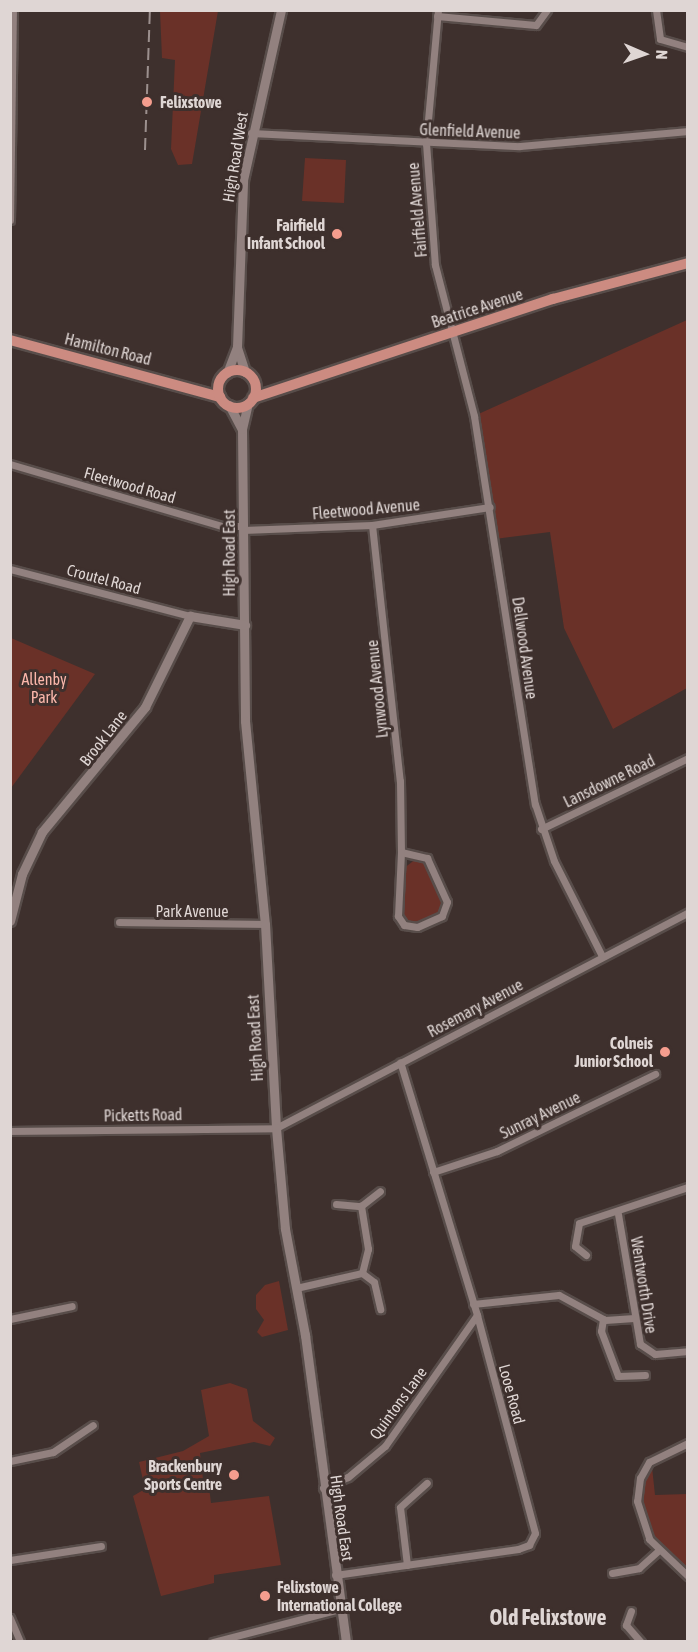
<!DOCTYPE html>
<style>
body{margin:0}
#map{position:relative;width:698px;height:1652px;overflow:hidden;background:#3e302d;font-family:"Asap Condensed",sans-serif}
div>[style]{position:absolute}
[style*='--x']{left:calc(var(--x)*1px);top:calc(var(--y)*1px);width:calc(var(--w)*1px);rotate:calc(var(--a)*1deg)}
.green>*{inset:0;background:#6a3128}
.roads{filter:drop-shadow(2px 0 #584d4a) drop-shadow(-2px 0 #584d4a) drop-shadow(0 2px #584d4a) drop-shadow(0 -2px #584d4a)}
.street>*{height:7px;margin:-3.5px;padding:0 3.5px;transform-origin:3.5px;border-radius:3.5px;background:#92817f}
.secondary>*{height:9px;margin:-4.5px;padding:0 4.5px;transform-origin:4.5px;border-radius:4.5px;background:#92817f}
.primary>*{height:10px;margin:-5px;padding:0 5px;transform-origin:5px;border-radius:5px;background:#cc8b81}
.primary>.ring{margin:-5px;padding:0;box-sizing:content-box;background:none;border:10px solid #cc8b81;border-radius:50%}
.rail>*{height:2px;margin-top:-1px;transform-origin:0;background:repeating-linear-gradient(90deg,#9c908e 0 12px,transparent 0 18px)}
.dots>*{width:16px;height:16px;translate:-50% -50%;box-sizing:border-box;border:3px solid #3e302d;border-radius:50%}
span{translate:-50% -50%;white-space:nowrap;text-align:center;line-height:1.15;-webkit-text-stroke:6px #3e302d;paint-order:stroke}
.poi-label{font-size:16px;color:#dfd6d4;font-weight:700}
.left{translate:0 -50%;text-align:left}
.right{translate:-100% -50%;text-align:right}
.street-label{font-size:16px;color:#dfd6d4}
.park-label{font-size:16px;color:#fbb7ab}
.district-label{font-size:22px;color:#dfd6d4;font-weight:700}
.frame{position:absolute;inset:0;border:12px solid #dfd6d4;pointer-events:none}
.north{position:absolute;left:614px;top:24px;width:60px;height:60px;-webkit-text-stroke:4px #3e302d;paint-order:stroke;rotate:92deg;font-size:16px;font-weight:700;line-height:24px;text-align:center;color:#dfd6d4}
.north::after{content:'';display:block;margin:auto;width:21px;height:27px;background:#dfd6d4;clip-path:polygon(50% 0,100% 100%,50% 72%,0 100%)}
</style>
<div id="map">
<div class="green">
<div style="clip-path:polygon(160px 11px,218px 11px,192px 164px,178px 165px,171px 149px,175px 60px,162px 58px)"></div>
<div style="clip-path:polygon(305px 158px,346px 160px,344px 203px,302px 201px)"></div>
<div style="clip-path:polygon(687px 320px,687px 688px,613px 729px,564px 628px,550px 532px,495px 539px,474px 416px)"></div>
<div style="clip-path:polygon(11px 638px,95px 674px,11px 788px)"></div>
<div style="clip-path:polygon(417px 858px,426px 861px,444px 900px,440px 914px,410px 924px,400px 911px,403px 869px)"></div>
<div style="clip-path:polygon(279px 1281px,288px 1330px,262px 1337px,257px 1332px,264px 1320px,256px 1309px,256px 1295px,265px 1285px)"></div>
<div style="clip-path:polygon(230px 1383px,247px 1389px,253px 1421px,275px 1438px,270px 1446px,254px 1442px,200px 1453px,203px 1479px,208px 1479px,211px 1503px,269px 1496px,281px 1565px,214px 1575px,214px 1583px,161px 1596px,133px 1496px,145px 1489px,139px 1462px,183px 1451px,209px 1436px,201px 1390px)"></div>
<div style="clip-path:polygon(652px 1467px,655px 1495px,687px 1494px,687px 1572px,654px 1540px,646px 1524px,642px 1488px)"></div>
</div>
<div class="roads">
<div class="street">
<div style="--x:438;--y:10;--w:134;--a:95.2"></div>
<div style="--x:426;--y:143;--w:122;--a:85.8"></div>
<div style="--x:435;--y:265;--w:156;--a:75.5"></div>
<div style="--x:474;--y:416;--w:393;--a:81.1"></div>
<div style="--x:535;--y:804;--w:60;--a:71.6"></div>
<div style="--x:554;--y:861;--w:106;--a:63.2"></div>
<div style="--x:656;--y:10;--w:29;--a:82"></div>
<div style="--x:660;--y:39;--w:29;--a:16"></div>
<div style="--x:437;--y:16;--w:99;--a:5.2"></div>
<div style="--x:536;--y:25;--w:19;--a:-54"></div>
<div style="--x:251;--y:133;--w:269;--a:2.8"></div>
<div style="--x:520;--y:146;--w:169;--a:-5.1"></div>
<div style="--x:10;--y:220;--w:210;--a:-89.2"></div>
<div style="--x:10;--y:464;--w:221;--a:16.3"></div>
<div style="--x:222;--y:526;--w:21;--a:0"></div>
<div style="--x:372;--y:525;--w:258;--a:83.8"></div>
<div style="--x:400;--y:781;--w:71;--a:89.2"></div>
<div style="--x:401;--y:852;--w:27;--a:13"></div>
<div style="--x:427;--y:858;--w:48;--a:65.6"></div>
<div style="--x:447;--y:902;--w:15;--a:110"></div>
<div style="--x:442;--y:916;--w:27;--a:156"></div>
<div style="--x:417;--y:927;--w:13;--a:-171"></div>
<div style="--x:404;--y:925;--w:11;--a:-124"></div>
<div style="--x:398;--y:916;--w:64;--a:-87.3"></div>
<div style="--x:243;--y:530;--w:129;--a:-2.2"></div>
<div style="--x:372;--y:525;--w:119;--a:-8.7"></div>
<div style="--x:10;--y:569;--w:186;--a:14.6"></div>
<div style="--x:541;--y:829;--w:163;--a:-25.8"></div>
<div style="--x:119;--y:922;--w:146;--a:0.8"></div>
<div style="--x:10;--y:1131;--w:266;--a:-0.6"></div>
<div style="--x:276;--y:1128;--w:465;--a:-27.6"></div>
<div style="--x:433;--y:1172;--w:67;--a:-18.2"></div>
<div style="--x:497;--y:1151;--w:176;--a:-26"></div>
<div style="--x:336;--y:1204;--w:25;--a:5"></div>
<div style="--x:618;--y:1214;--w:132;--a:80.4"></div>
<div style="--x:640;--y:1344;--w:18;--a:34"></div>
<div style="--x:655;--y:1354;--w:33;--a:-5"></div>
<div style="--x:586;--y:1255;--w:14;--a:-141"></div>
<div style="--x:575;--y:1246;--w:23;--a:-80"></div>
<div style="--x:579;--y:1223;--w:115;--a:-18.3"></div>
<div style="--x:362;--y:1273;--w:15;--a:37"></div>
<div style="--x:374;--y:1282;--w:28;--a:77"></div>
<div style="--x:296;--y:1288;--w:68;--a:-12.8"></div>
<div style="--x:362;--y:1273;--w:25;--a:-76"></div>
<div style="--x:368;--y:1249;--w:44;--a:-99.2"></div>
<div style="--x:361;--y:1206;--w:24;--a:-38"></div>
<div style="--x:473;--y:1304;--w:86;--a:-6"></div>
<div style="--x:559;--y:1295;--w:52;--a:28.5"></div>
<div style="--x:605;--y:1320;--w:29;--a:-4"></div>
<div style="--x:10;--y:1319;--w:63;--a:-11.8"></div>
<div style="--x:603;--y:1319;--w:12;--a:99"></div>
<div style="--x:601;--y:1331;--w:48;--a:69.3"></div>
<div style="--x:618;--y:1376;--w:27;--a:-2"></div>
<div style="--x:688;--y:1443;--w:43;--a:154"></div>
<div style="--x:649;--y:1462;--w:18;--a:119"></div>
<div style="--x:640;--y:1478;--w:23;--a:97"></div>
<div style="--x:637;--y:1501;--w:40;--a:72"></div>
<div style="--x:649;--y:1539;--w:54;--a:43.5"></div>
<div style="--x:10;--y:1461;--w:44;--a:-11.8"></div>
<div style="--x:53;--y:1452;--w:48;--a:-34"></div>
<div style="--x:323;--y:1488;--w:27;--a:-24"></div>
<div style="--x:348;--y:1477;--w:48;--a:-40"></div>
<div style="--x:385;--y:1446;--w:160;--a:-54.9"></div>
<div style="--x:10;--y:1560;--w:92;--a:-8.7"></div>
<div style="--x:407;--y:1565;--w:58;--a:-96.9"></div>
<div style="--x:400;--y:1507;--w:36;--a:-42"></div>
<div style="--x:612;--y:1573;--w:27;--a:-10"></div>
<div style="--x:639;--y:1568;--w:25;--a:-42"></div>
<div style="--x:335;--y:1575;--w:185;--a:-8.1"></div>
<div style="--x:518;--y:1549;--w:12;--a:-20"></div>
<div style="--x:529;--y:1545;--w:13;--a:-63"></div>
<div style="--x:535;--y:1533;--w:226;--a:-104.9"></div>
<div style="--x:477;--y:1315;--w:264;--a:-106.9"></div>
<div style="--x:631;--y:1611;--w:15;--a:110"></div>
<div style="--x:626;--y:1625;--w:23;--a:49"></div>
<div style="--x:10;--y:1618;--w:26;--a:67"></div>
<div style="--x:213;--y:1642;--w:131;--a:-14.6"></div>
</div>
<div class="secondary">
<div style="--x:245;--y:372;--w:26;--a:-108"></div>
<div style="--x:237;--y:347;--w:167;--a:-87.9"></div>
<div style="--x:243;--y:180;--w:174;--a:-77.4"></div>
<div style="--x:227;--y:373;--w:28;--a:-69"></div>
<div style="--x:248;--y:403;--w:27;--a:103"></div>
<div style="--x:242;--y:429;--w:292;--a:89.4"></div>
<div style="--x:245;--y:721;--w:204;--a:84.4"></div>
<div style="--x:265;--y:924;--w:204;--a:86.9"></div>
<div style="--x:276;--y:1128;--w:101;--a:84.9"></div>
<div style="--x:285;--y:1229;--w:108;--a:79.3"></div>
<div style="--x:305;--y:1335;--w:310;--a:82.4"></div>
<div style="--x:229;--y:405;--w:27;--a:62"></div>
<div style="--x:10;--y:921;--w:49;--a:-75.7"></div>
<div style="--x:22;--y:874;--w:47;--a:-64.5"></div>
<div style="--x:42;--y:832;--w:162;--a:-50.5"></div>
<div style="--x:145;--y:707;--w:102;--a:-63.7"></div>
<div style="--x:190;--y:616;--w:56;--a:9.3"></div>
</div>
<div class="primary">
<div style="--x:10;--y:340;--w:218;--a:15.2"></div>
<div class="ring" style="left:218px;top:370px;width:28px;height:28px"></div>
<div style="--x:253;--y:398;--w:316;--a:-18.3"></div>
<div style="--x:553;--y:299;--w:140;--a:-14.9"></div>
</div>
</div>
<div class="rail">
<div style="--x:145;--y:150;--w:140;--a:-88"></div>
</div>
<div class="dots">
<div style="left:147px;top:102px;background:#f59d8e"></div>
<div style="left:337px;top:234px;background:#f59d8e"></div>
<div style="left:665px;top:1052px;background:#f59d8e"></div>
<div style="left:234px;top:1475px;background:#f59d8e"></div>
<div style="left:265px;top:1596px;background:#f59d8e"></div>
</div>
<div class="poi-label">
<span class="left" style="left:160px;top:102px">Felixstowe</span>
<span class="right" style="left:325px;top:234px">Fairfield<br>Infant School</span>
<span class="right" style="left:653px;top:1052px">Colneis<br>Junior School</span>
<span class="right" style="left:222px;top:1475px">Brackenbury<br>Sports Centre</span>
<span class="left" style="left:277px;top:1596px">Felixstowe<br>International College</span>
</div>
<div class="street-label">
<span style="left:470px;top:131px;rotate:2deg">Glenfield Avenue</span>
<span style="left:235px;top:157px;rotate:-81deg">High Road West</span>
<span style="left:417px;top:210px;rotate:-95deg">Fairfield Avenue</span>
<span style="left:477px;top:308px;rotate:-18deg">Beatrice Avenue</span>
<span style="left:108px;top:349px;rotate:14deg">Hamilton Road</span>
<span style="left:130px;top:485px;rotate:16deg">Fleetwood Road</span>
<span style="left:366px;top:509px;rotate:-5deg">Fleetwood Avenue</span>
<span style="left:229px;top:553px;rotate:-90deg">High Road East</span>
<span style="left:104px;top:579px;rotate:15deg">Croutel Road</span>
<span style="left:525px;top:648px;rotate:82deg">Dellwood Avenue</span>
<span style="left:377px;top:689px;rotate:-96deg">Lynwood Avenue</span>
<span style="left:103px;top:738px;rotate:-52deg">Brook Lane</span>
<span style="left:609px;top:781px;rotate:-26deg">Lansdowne Road</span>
<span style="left:192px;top:911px">Park Avenue</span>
<span style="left:475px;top:1008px;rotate:-28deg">Rosemary Avenue</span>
<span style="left:255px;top:1038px;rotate:-93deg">High Road East</span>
<span style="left:143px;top:1115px;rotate:-1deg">Picketts Road</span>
<span style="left:540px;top:1115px;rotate:-26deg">Sunray Avenue</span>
<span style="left:644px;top:1285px;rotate:81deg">Wentworth Drive</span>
<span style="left:512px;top:1394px;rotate:75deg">Looe Road</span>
<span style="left:398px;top:1403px;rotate:-54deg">Quintons Lane</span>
<span style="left:342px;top:1518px;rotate:82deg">High Road East</span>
</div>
<div class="park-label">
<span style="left:44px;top:688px">Allenby<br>Park</span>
</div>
<div class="district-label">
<span style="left:548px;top:1618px">Old Felixstowe</span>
</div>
<div class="frame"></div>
<div class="north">N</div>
</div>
